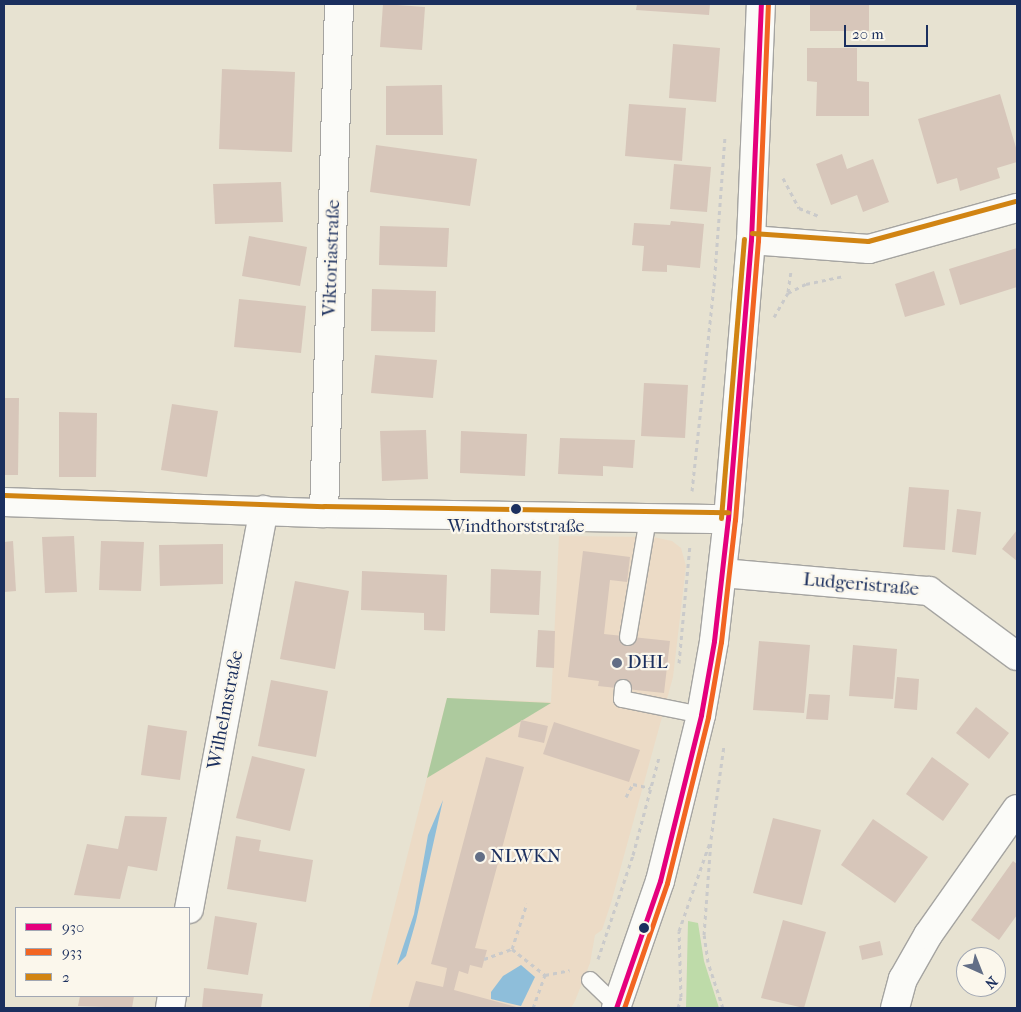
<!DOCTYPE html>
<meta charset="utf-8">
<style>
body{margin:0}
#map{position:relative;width:1021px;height:1012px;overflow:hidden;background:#e7e2d1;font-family:"IM FELL French Canon",serif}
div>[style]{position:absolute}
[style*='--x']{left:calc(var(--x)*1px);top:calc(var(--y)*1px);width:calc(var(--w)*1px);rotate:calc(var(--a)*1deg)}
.built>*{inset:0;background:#ecdbc6}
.green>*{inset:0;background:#bedba9}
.forest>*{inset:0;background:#adca9e}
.water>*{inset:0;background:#8ebeda}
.building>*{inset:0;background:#d7c6ba}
.path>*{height:3px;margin-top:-1.5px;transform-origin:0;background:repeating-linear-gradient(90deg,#cacaca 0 4px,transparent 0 8px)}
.roads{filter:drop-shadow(1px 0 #a5a4a1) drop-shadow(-1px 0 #a5a4a1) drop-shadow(0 1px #a5a4a1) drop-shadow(0 -1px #a5a4a1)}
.service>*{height:16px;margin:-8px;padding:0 8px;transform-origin:8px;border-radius:8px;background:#fbfbf8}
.minor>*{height:28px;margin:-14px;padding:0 14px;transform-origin:14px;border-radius:14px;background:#fbfbf8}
.tertiary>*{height:28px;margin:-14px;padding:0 14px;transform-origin:14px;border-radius:14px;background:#fbfbf8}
.bus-1>*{height:5px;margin:-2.5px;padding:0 2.5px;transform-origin:2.5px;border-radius:2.5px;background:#e5007d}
.bus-2>*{height:5px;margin:-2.5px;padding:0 2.5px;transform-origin:2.5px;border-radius:2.5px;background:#f26522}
.bus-3>*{height:5px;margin:-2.5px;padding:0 2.5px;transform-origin:2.5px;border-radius:2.5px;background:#d18413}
.dots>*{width:14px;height:14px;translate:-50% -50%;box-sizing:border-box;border:2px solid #fbf7ec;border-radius:50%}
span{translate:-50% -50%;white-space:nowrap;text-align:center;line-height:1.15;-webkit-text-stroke:4.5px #fbf7ec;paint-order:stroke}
.bus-label{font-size:18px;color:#1b2f5e}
.street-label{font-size:19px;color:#1b2f5e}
.poi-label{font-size:19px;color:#1b2f5e}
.left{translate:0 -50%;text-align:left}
.frame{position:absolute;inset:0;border:5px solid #1b2f5e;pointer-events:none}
.legend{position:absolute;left:15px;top:907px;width:175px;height:90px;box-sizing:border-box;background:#fbf7ec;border:1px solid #a1a7b3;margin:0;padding:6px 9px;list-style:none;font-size:15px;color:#1b2f5e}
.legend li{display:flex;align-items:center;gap:10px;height:25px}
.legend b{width:25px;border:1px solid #a1a7b3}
.north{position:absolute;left:956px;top:947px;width:50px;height:50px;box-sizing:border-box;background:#fbf7ec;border:1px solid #a1a7b3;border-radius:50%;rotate:136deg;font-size:14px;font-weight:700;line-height:20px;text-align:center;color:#1b2f5e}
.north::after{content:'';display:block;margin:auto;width:18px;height:22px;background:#626e86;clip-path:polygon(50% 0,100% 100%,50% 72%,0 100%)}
.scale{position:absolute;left:844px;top:25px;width:84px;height:22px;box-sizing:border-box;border:2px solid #1b2f5e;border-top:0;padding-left:6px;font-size:15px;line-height:18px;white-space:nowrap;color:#1b2f5e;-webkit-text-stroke:4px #fbf7ec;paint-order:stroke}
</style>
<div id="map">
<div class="built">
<div style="clip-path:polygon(559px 536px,653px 537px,672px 541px,681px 548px,686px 566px,673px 677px,611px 903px,602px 930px,595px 935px,590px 963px,575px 1001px,571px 1008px,369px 1008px,447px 698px,551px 702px)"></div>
</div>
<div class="green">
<div style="clip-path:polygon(688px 921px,698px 923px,704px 961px,719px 1008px,686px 1008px)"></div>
</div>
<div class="forest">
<div style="clip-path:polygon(447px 698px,551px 703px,427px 778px)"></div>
</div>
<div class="water">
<div style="clip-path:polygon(443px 800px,416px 921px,406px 956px,397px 965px,414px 914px,428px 835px)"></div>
<div style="clip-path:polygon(521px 965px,535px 977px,521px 1006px,491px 999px,491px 992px,503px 976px)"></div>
</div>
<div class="building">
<div style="clip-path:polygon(383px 4px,425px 7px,422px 50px,380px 47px)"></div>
<div style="clip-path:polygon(637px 4px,710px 4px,709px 15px,636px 10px)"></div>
<div style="clip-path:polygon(810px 4px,869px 4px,869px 31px,810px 31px)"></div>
<div style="clip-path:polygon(673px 44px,720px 48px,716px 102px,669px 98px)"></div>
<div style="clip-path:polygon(807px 48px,857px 48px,857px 81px,869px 82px,869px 116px,816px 116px,817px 82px,807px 81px)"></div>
<div style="clip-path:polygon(222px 69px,295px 72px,292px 152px,219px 149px)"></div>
<div style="clip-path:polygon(442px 85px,443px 135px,386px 135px,386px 86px)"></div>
<div style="clip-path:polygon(1000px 94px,1017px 151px,1017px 162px,997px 168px,1000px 178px,960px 191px,957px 178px,937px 184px,918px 119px)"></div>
<div style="clip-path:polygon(629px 104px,686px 108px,682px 161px,625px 156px)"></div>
<div style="clip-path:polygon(376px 145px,477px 159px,470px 206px,370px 192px)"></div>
<div style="clip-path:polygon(842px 154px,847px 169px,873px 159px,889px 202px,863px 212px,857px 195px,831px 205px,816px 164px)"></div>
<div style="clip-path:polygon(674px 164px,711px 167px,707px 212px,670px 209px)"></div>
<div style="clip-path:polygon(281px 182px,283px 222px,215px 224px,213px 184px)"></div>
<div style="clip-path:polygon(671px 221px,704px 224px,700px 268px,667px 265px,667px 272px,642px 271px,644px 246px,632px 245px,634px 223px,670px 225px)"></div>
<div style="clip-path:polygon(380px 226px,449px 228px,447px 267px,379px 265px)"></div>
<div style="clip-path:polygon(249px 236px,307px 247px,300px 286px,242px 276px)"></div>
<div style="clip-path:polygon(1017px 248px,1017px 287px,960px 305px,949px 269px)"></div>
<div style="clip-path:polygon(934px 271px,945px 305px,905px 317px,895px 284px)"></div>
<div style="clip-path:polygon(372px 289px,436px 291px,435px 332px,371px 331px)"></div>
<div style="clip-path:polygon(239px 299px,306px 306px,301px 353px,234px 347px)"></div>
<div style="clip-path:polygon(375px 355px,437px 360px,433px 398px,371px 393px)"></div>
<div style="clip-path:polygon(644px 383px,688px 385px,685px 438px,641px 436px)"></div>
<div style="clip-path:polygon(4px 398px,19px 398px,18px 475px,4px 475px)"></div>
<div style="clip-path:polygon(172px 404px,218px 411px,207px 477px,161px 470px)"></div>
<div style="clip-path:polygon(59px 412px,97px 413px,96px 477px,59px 477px)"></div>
<div style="clip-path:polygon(426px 430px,428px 479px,382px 481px,380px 431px)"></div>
<div style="clip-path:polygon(461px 431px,527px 434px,525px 476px,460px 473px)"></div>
<div style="clip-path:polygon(560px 438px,635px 440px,633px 468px,603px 466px,603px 476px,558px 474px)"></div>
<div style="clip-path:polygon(909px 487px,949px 490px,945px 550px,903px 547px)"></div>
<div style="clip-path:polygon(957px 509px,981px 512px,976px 555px,952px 552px)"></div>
<div style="clip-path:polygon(1017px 530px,1017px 561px,1002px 549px)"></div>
<div style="clip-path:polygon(74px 536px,77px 592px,45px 593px,42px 537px)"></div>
<div style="clip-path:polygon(13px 541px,16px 591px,4px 592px,4px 542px)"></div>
<div style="clip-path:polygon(101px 541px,144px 542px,141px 591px,99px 590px)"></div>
<div style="clip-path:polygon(223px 544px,223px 584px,160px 586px,159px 545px)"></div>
<div style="clip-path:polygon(583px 551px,630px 557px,627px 582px,610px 580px,604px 634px,670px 641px,664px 693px,598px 686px,599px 681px,568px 677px)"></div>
<div style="clip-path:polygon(491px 569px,541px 571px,539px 615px,490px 613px)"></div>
<div style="clip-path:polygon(362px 571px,447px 575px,445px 631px,424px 630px,424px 613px,361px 610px)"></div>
<div style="clip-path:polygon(295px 581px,349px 591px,335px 669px,280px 659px)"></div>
<div style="clip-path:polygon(538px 630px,555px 631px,554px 668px,536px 667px)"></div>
<div style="clip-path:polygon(759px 641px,810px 645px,804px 713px,753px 710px)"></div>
<div style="clip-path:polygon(853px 645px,897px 649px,893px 699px,849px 696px)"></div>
<div style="clip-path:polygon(897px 677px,919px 679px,917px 710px,894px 708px)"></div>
<div style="clip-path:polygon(271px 680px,328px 691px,316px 757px,258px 746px)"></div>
<div style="clip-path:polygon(809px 694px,830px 695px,828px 720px,806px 719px)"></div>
<div style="clip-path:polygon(976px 707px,1009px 733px,989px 759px,956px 733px)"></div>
<div style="clip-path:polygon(521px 720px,548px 726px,544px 743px,518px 737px)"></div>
<div style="clip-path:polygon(554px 722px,640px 750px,629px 782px,543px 754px)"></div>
<div style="clip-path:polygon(148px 725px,187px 731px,180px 780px,141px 775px)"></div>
<div style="clip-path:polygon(252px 756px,305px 769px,290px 831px,236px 818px)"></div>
<div style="clip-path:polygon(486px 757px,524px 767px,475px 948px,487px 950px,482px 968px,470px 965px,468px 974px,459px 971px,454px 990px,520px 1008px,408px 1008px,416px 981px,443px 987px,447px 968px,431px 964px)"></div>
<div style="clip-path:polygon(932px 757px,969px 784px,943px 821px,906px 794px)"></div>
<div style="clip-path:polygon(125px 816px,167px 817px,157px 871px,128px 866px,120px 899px,74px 895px,87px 844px,118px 849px)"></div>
<div style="clip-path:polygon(773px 818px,821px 830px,802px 905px,753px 893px)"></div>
<div style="clip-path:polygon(873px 819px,928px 857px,895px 903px,841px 865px)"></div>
<div style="clip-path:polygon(236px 836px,261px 840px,259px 851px,313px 860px,306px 902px,227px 889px)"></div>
<div style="clip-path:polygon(1013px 861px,1017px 864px,1017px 915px,999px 940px,971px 920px)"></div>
<div style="clip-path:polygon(215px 916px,257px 923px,248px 975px,207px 969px)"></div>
<div style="clip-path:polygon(783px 920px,826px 932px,804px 1008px,761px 998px)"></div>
<div style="clip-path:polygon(880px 941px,883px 955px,862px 960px,859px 946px)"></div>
<div style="clip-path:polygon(204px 988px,263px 994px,261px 1008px,202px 1008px)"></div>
<div style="clip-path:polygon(80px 996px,134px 996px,132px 1008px,78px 1006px)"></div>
</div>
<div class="path">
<div style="--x:783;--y:178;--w:34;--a:62"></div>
<div style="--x:799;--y:208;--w:22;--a:22"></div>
<div style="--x:788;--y:292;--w:21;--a:-82"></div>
<div style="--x:774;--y:317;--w:28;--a:-60"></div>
<div style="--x:788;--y:293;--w:20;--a:-27"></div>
<div style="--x:806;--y:284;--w:38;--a:-12"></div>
<div style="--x:692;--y:491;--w:206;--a:-83.9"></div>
<div style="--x:714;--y:286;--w:149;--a:-85.8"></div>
<div style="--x:679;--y:663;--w:119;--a:-84.7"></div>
<div style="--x:626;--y:797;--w:15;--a:-62"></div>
<div style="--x:633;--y:784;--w:18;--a:13"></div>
<div style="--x:512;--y:949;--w:48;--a:-71.9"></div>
<div style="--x:484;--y:959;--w:30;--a:-20"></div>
<div style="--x:512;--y:949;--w:42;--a:38.2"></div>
<div style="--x:598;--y:959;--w:110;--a:-71.4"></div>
<div style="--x:633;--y:855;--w:101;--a:-75.1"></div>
<div style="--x:533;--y:1008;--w:35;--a:-70"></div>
<div style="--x:545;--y:975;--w:25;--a:-11"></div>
<div style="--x:678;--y:1008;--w:11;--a:-75"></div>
<div style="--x:681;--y:997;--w:66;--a:-91.7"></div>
<div style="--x:679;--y:931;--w:94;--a:-70.8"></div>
<div style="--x:723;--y:1008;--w:48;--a:-108.1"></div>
<div style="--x:708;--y:962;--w:27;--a:-98"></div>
<div style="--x:704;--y:935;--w:96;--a:-85.8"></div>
<div style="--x:711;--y:839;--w:95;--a:-82.1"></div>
</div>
<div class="roads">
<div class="service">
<div style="--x:628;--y:637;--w:120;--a:-80.4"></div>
<div style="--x:623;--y:688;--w:11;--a:95"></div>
<div style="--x:622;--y:699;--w:81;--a:11.4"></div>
<div style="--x:590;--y:980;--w:37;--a:44"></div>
</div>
<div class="minor">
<div style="--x:4;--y:502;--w:320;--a:2"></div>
<div style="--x:324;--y:513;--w:404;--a:0.9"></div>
<div style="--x:324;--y:513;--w:509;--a:-88.31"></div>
<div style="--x:722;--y:573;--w:208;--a:5"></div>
<div style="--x:929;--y:591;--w:109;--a:36.5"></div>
<div style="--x:189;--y:909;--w:406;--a:-79.4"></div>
<div style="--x:170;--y:1008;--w:12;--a:-81"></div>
<div style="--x:895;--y:1008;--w:30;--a:-75"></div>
<div style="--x:903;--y:979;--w:51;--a:-60.4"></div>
<div style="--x:928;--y:935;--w:154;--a:-54.8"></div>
</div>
<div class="tertiary">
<div style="--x:751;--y:240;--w:118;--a:4.4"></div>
<div style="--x:869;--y:249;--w:154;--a:-15.5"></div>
<div style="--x:616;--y:1008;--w:134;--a:-70.9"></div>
<div style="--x:660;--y:881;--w:171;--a:-76.1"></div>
<div style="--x:701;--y:715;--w:75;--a:-80"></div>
<div style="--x:714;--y:641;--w:123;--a:-83.5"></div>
<div style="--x:728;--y:519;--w:280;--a:-85.3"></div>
<div style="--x:751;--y:240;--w:236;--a:-87.6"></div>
</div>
</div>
<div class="bus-1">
<div style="--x:616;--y:1008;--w:134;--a:-70.9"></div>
<div style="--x:660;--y:881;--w:171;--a:-76.1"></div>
<div style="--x:701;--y:715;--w:75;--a:-80"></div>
<div style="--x:714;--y:641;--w:123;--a:-83.5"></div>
<div style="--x:728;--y:519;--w:280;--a:-85.3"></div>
<div style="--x:751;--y:240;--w:236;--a:-87.6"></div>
</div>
<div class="bus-2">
<div style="--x:624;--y:1008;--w:132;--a:-71"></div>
<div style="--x:667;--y:883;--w:171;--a:-76.1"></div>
<div style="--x:708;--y:717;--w:76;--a:-80.2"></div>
<div style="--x:721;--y:642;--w:123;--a:-83.5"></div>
<div style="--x:735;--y:520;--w:280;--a:-85.3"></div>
<div style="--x:758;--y:241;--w:237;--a:-87.6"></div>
</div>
<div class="bus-3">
<div style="--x:752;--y:233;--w:116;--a:3.9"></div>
<div style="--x:868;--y:241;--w:152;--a:-15.2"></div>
<div style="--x:4;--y:495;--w:320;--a:2"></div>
<div style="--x:324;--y:506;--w:404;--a:0.9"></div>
<div style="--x:721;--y:518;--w:280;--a:-85.3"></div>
</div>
<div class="dots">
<div style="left:516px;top:509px;background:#1b2f5e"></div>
<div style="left:617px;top:663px;background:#626e86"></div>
<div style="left:480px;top:857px;background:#626e86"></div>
<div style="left:644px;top:928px;background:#1b2f5e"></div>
</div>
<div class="bus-label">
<span style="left:516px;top:527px">Windthorststraße</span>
</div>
<div class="street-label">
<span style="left:332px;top:258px;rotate:-88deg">Viktoriastraße</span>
<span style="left:861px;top:585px;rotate:5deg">Ludgeristraße</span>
<span style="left:226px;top:710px;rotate:-79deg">Wilhelmstraße</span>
</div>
<div class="poi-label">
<span class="left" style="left:627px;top:663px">DHL</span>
<span class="left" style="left:490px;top:857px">NLWKN</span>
</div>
<div class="frame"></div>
<ul class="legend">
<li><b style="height:6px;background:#e5007d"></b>930</li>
<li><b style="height:6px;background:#f26522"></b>933</li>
<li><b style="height:6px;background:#d18413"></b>2</li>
</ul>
<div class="north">N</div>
<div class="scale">20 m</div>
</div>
